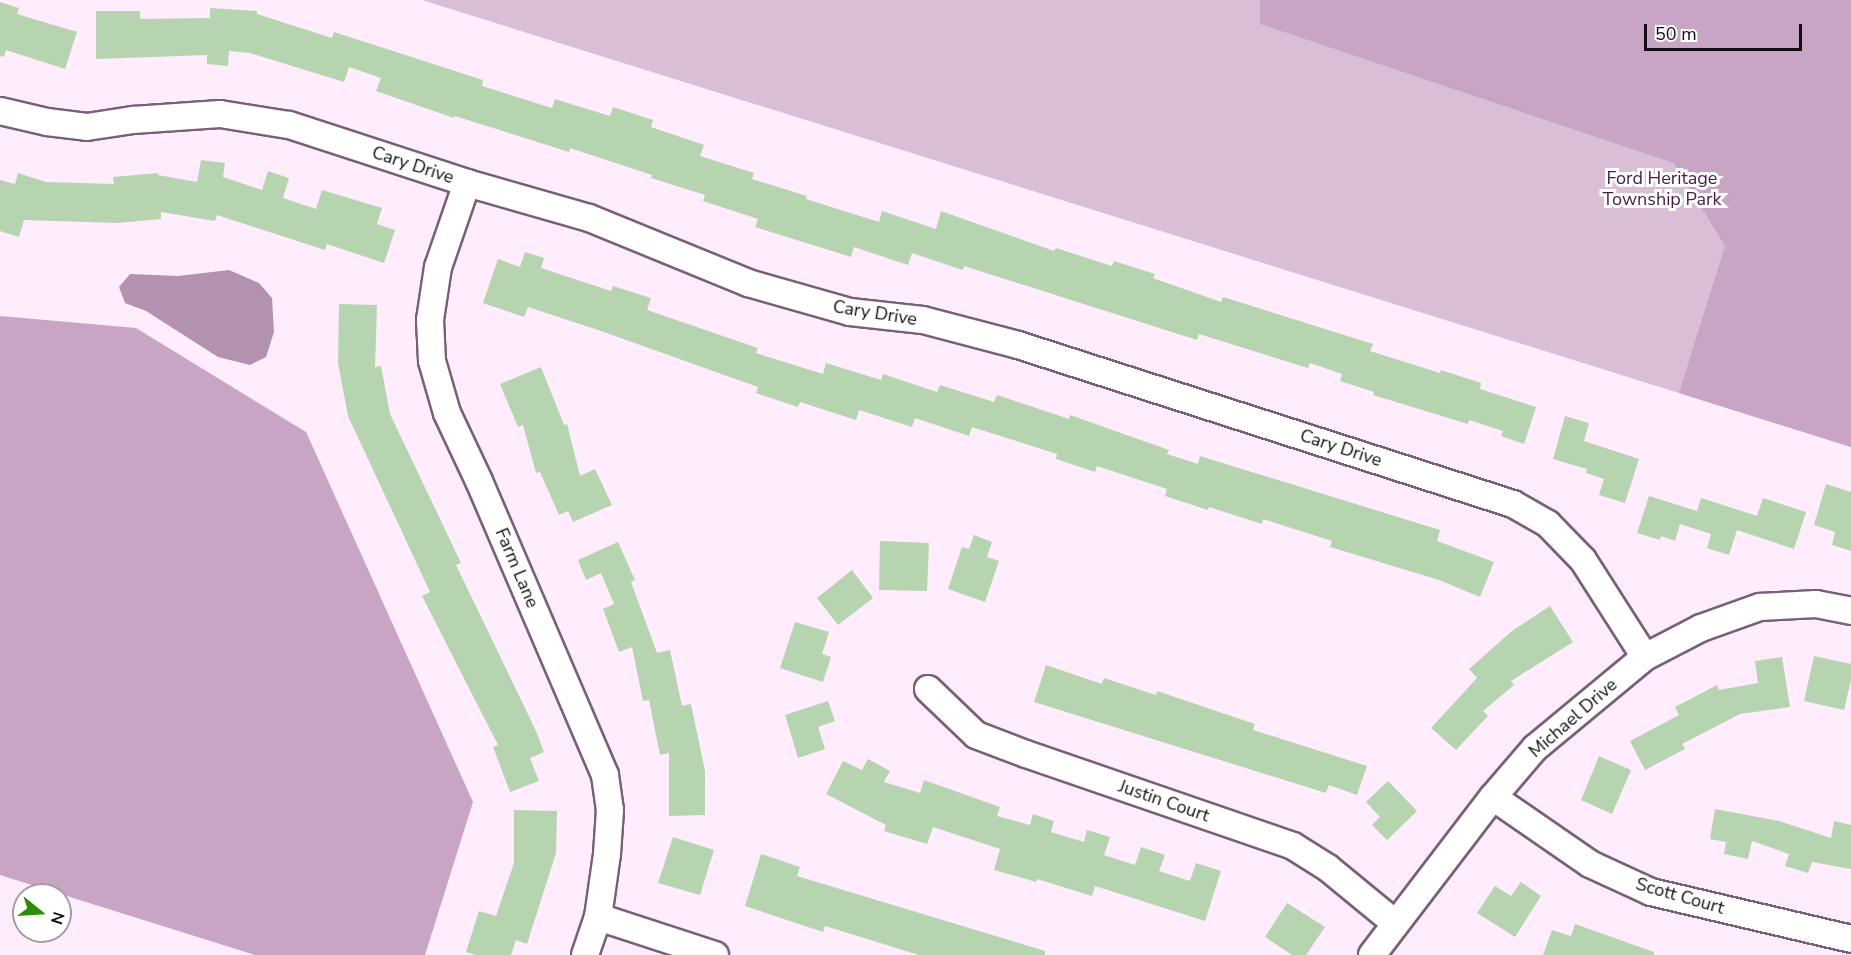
<!DOCTYPE html>
<style>
body{margin:0}
#map{position:relative;width:1851px;height:955px;overflow:hidden;background:#ffecfc;font-family:"Nunito Sans",sans-serif}
div>[style]{position:absolute}
[style*='--x']{left:calc(var(--x)*1px);top:calc(var(--y)*1px);width:calc(var(--w)*1px);rotate:calc(var(--a)*1deg)}
.green>*{inset:0;background:#d9bed6}
.forest>*{inset:0;background:#c8a5c4}
.water>*{inset:0;background:#b392b0}
.building>*{inset:0;background:#b7d4b1}
.roads{filter:drop-shadow(2px 0 #7a6077) drop-shadow(-2px 0 #7a6077) drop-shadow(0 2px #7a6077) drop-shadow(0 -2px #7a6077)}
.street>*{height:26px;margin:-13px;padding:0 13px;transform-origin:13px;border-radius:13px;background:#fff}
span{translate:-50% -50%;white-space:nowrap;text-align:center;line-height:1.15;-webkit-text-stroke:6px #fff;paint-order:stroke}
.street-label{font-size:18px;color:#160c15}
.park-label{font-size:18px;color:#451b43}
.north{position:absolute;left:12px;top:883px;width:60px;height:60px;box-sizing:border-box;background:#fff;border:2px solid #a29ea1;border-radius:50%;rotate:108deg;font-size:16px;font-weight:700;line-height:24px;text-align:center;color:#160c15}
.north::after{content:'';display:block;margin:auto;width:21px;height:27px;background:#2b8e08;clip-path:polygon(50% 0,100% 100%,50% 72%,0 100%)}
.scale{position:absolute;left:1644px;top:24px;width:158px;height:27px;box-sizing:border-box;border:3px solid #160c15;border-top:0;padding-left:8px;font-size:18px;line-height:21px;white-space:nowrap;color:#160c15;-webkit-text-stroke:4px #fff;paint-order:stroke}
</style>
<div id="map">
<div class="green">
<div style="clip-path:polygon(422px 0,1851px 0,1851px 447px,1679px 393px)"></div>
</div>
<div class="forest">
<div style="clip-path:polygon(1260px 0,1851px 0,1851px 447px,1679px 393px,1725px 246px,1674px 163px,1260px 24px)"></div>
<div style="clip-path:polygon(0 316px,136px 328px,306px 432px,473px 802px,425px 955px,255px 955px,0 875px)"></div>
</div>
<div class="water">
<div style="clip-path:polygon(229px 270px,259px 283px,272px 298px,274px 332px,266px 357px,250px 365px,218px 357px,146px 311px,125px 303px,119px 287px,130px 274px,178px 276px)"></div>
</div>
<div class="building">
<div style="clip-path:polygon(0 2px,19px 8px,17px 14px,77px 32px,65px 69px,6px 50px,4px 57px,0 56px)"></div>
<div style="clip-path:polygon(210px 8px,257px 11px,257px 14px,332px 38px,334px 32px,483px 80px,482px 86px,552px 108px,555px 99px,610px 116px,613px 107px,653px 120px,651px 127px,704px 145px,700px 156px,754px 173px,752px 179px,807px 196px,806px 199px,879px 222px,882px 211px,936px 229px,941px 211px,1054px 251px,1056px 248px,1112px 266px,1114px 261px,1155px 274px,1153px 278px,1221px 302px,1223px 297px,1373px 344px,1370px 351px,1440px 373px,1441px 370px,1481px 383px,1480px 389px,1536px 407px,1524px 444px,1501px 436px,1503px 431px,1469px 420px,1468px 424px,1373px 395px,1374px 392px,1340px 381px,1342px 374px,1310px 363px,1308px 368px,1199px 334px,1197px 340px,964px 266px,963px 270px,912px 253px,908px 265px,854px 247px,851px 257px,755px 227px,758px 219px,703px 201px,705px 195px,651px 178px,652px 175px,570px 148px,569px 152px,455px 116px,454px 118px,376px 91px,381px 78px,349px 67px,344px 82px,250px 53px,229px 51px,228px 66px,207px 64px,207px 55px,96px 59px,96px 11px,140px 11px,140px 19px,210px 18px)"></div>
<div style="clip-path:polygon(201px 160px,225px 163px,223px 177px,262px 190px,268px 171px,289px 178px,283px 198px,316px 209px,322px 190px,382px 208px,377px 224px,395px 230px,384px 263px,327px 244px,325px 250px,217px 215px,215px 221px,161px 212px,161px 219px,117px 223px,24px 220px,19px 237px,0 231px,0 180px,15px 184px,18px 173px,46px 182px,114px 184px,113px 177px,158px 173px,158px 175px,197px 182px)"></div>
<div style="clip-path:polygon(525px 252px,544px 258px,541px 268px,611px 291px,613px 286px,651px 298px,647px 310px,758px 348px,756px 353px,823px 374px,826px 363px,881px 380px,883px 374px,937px 392px,940px 385px,994px 402px,997px 395px,1069px 419px,1070px 415px,1169px 450px,1167px 454px,1198px 464px,1200px 456px,1440px 530px,1437px 541px,1494px 562px,1480px 597px,1439px 580px,1330px 547px,1332px 541px,1263px 519px,1262px 524px,1209px 507px,1208px 510px,1165px 496px,1167px 489px,1097px 466px,1095px 472px,1056px 459px,1057px 454px,972px 427px,969px 436px,915px 418px,912px 427px,859px 410px,856px 420px,800px 402px,798px 407px,756px 393px,758px 387px,598px 330px,528px 307px,524px 317px,483px 303px,498px 259px,520px 267px)"></div>
<div style="clip-path:polygon(339px 304px,377px 305px,375px 367px,381px 366px,390px 414px,461px 563px,456px 565px,536px 731px,544px 752px,530px 758px,539px 781px,510px 792px,493px 747px,498px 745px,422px 596px,430px 592px,348px 416px,338px 363px)"></div>
<div style="clip-path:polygon(541px 367px,564px 425px,567px 424px,580px 476px,595px 469px,612px 505px,573px 522px,568px 511px,559px 515px,540px 472px,536px 473px,523px 425px,518px 427px,500px 384px)"></div>
<div style="clip-path:polygon(1565px 416px,1589px 423px,1584px 441px,1639px 459px,1625px 503px,1599px 495px,1604px 479px,1586px 473px,1587px 469px,1553px 459px)"></div>
<div style="clip-path:polygon(1826px 484px,1851px 492px,1851px 551px,1832px 545px,1835px 532px,1814px 525px)"></div>
<div style="clip-path:polygon(1649px 496px,1697px 511px,1701px 498px,1757px 516px,1763px 498px,1806px 512px,1794px 549px,1737px 530px,1729px 555px,1707px 548px,1711px 534px,1680px 524px,1675px 541px,1661px 536px,1660px 540px,1637px 533px)"></div>
<div style="clip-path:polygon(974px 535px,992px 542px,987px 557px,999px 561px,985px 602px,948px 589px,962px 547px,969px 549px)"></div>
<div style="clip-path:polygon(880px 541px,929px 543px,927px 591px,879px 590px)"></div>
<div style="clip-path:polygon(618px 542px,635px 580px,631px 582px,657px 653px,670px 650px,682px 706px,691px 704px,705px 771px,705px 815px,669px 816px,669px 753px,660px 755px,649px 700px,643px 701px,632px 647px,619px 652px,603px 609px,614px 604px,601px 573px,586px 580px,578px 560px)"></div>
<div style="clip-path:polygon(852px 570px,873px 598px,838px 625px,817px 598px)"></div>
<div style="clip-path:polygon(1550px 606px,1573px 642px,1511px 681px,1514px 685px,1483px 711px,1488px 716px,1456px 750px,1431px 728px,1477px 678px,1469px 669px,1512px 631px)"></div>
<div style="clip-path:polygon(795px 622px,829px 632px,822px 654px,831px 657px,823px 682px,780px 668px)"></div>
<div style="clip-path:polygon(1814px 656px,1851px 664px,1851px 680px,1844px 710px,1804px 701px)"></div>
<div style="clip-path:polygon(1782px 657px,1790px 707px,1740px 714px,1682px 744px,1685px 749px,1645px 770px,1630px 741px,1679px 715px,1675px 707px,1717px 685px,1719px 690px,1758px 683px,1755px 661px)"></div>
<div style="clip-path:polygon(1046px 665px,1102px 684px,1104px 678px,1156px 695px,1157px 691px,1255px 724px,1253px 730px,1367px 766px,1357px 795px,1329px 785px,1326px 793px,1034px 702px)"></div>
<div style="clip-path:polygon(828px 701px,835px 721px,818px 727px,825px 749px,798px 758px,785px 715px)"></div>
<div style="clip-path:polygon(1599px 756px,1631px 770px,1612px 814px,1581px 800px)"></div>
<div style="clip-path:polygon(868px 759px,890px 771px,884px 782px,920px 793px,924px 780px,1000px 807px,997px 816px,1030px 825px,1033px 814px,1054px 821px,1051px 832px,1084px 842px,1087px 830px,1110px 837px,1104px 855px,1135px 865px,1141px 847px,1165px 855px,1159px 871px,1190px 881px,1196px 863px,1221px 871px,1205px 921px,1095px 886px,1092px 896px,1037px 879px,1036px 882px,994px 870px,1000px 849px,933px 827px,927px 844px,884px 831px,886px 825px,826px 794px,843px 761px,862px 770px)"></div>
<div style="clip-path:polygon(1388px 781px,1417px 811px,1387px 840px,1372px 825px,1380px 817px,1366px 802px)"></div>
<div style="clip-path:polygon(1715px 809px,1779px 821px,1831px 838px,1834px 821px,1851px 825px,1851px 869px,1812px 862px,1808px 873px,1785px 866px,1789px 854px,1752px 841px,1748px 859px,1724px 854px,1726px 842px,1710px 839px)"></div>
<div style="clip-path:polygon(514px 810px,557px 811px,556px 853px,527px 944px,516px 940px,511px 955px,476px 955px,466px 952px,479px 911px,496px 916px,514px 863px)"></div>
<div style="clip-path:polygon(673px 837px,714px 850px,700px 895px,658px 883px)"></div>
<div style="clip-path:polygon(761px 854px,800px 867px,797px 876px,1045px 951px,1045px 955px,919px 955px,825px 926px,823px 932px,745px 906px)"></div>
<div style="clip-path:polygon(1521px 882px,1541px 896px,1515px 937px,1477px 913px,1495px 886px,1511px 896px)"></div>
<div style="clip-path:polygon(1287px 903px,1325px 927px,1306px 955px,1292px 955px,1265px 937px)"></div>
<div style="clip-path:polygon(1575px 924px,1654px 952px,1654px 955px,1543px 955px,1552px 930px,1571px 936px)"></div>
</div>
<div class="roads">
<div class="street">
<div style="--x:0;--y:111;--w:48;--a:13.2"></div>
<div style="--x:47;--y:122;--w:40;--a:7.1"></div>
<div style="--x:87;--y:127;--w:47;--a:-8.7"></div>
<div style="--x:133;--y:120;--w:87;--a:-3.9"></div>
<div style="--x:220;--y:114;--w:70;--a:9.1"></div>
<div style="--x:289;--y:125;--w:187;--a:18"></div>
<div style="--x:467;--y:183;--w:127;--a:16"></div>
<div style="--x:589;--y:218;--w:172;--a:22.2"></div>
<div style="--x:748;--y:283;--w:106;--a:15.9"></div>
<div style="--x:850;--y:312;--w:73;--a:6.3"></div>
<div style="--x:923;--y:320;--w:98;--a:14.7"></div>
<div style="--x:1018;--y:345;--w:520;--a:17.81"></div>
<div style="--x:1513;--y:504;--w:40;--a:29.7"></div>
<div style="--x:1548;--y:524;--w:50;--a:45.8"></div>
<div style="--x:1583;--y:560;--w:115;--a:57.4"></div>
<div style="--x:467;--y:183;--w:89;--a:109"></div>
<div style="--x:438;--y:267;--w:54;--a:98.6"></div>
<div style="--x:430;--y:320;--w:41;--a:87.2"></div>
<div style="--x:432;--y:361;--w:54;--a:73.9"></div>
<div style="--x:447;--y:413;--w:75;--a:64.8"></div>
<div style="--x:479;--y:481;--w:320;--a:66.8"></div>
<div style="--x:605;--y:775;--w:35;--a:82"></div>
<div style="--x:610;--y:810;--w:44;--a:93.9"></div>
<div style="--x:607;--y:854;--w:64;--a:98.1"></div>
<div style="--x:598;--y:917;--w:40;--a:108.9"></div>
<div style="--x:928;--y:689;--w:66;--a:43.8"></div>
<div style="--x:976;--y:735;--w:53;--a:20.8"></div>
<div style="--x:1026;--y:754;--w:282;--a:19"></div>
<div style="--x:1293;--y:846;--w:41;--a:32.2"></div>
<div style="--x:1328;--y:868;--w:87;--a:39.4"></div>
<div style="--x:1493;--y:797;--w:118;--a:34.6"></div>
<div style="--x:1590;--y:864;--w:67;--a:24.7"></div>
<div style="--x:1651;--y:892;--w:205;--a:13.2"></div>
<div style="--x:598;--y:917;--w:123;--a:18"></div>
<div style="--x:1372;--y:955;--w:199;--a:-52.6"></div>
<div style="--x:1493;--y:797;--w:65;--a:-49.4"></div>
<div style="--x:1535;--y:748;--w:143;--a:-39.6"></div>
<div style="--x:1645;--y:657;--w:63;--a:-27.4"></div>
<div style="--x:1701;--y:628;--w:63;--a:-19.6"></div>
<div style="--x:1760;--y:607;--w:56;--a:-3.1"></div>
<div style="--x:1816;--y:604;--w:36;--a:11"></div>
</div>
</div>
<div class="street-label">
<span style="left:413px;top:165px;rotate:18deg">Cary Drive</span>
<span style="left:875px;top:313px;rotate:9deg">Cary Drive</span>
<span style="left:1341px;top:448px;rotate:18deg">Cary Drive</span>
<span style="left:517px;top:568px;rotate:67deg">Farm Lane</span>
<span style="left:1573px;top:718px;rotate:-41deg">Michael Drive</span>
<span style="left:1164px;top:801px;rotate:19deg">Justin Court</span>
<span style="left:1680px;top:896px;rotate:16deg">Scott Court</span>
</div>
<div class="park-label">
<span style="left:1662px;top:189px">Ford Heritage<br>Township Park</span>
</div>
<div class="north">N</div>
<div class="scale">50 m</div>
</div>
